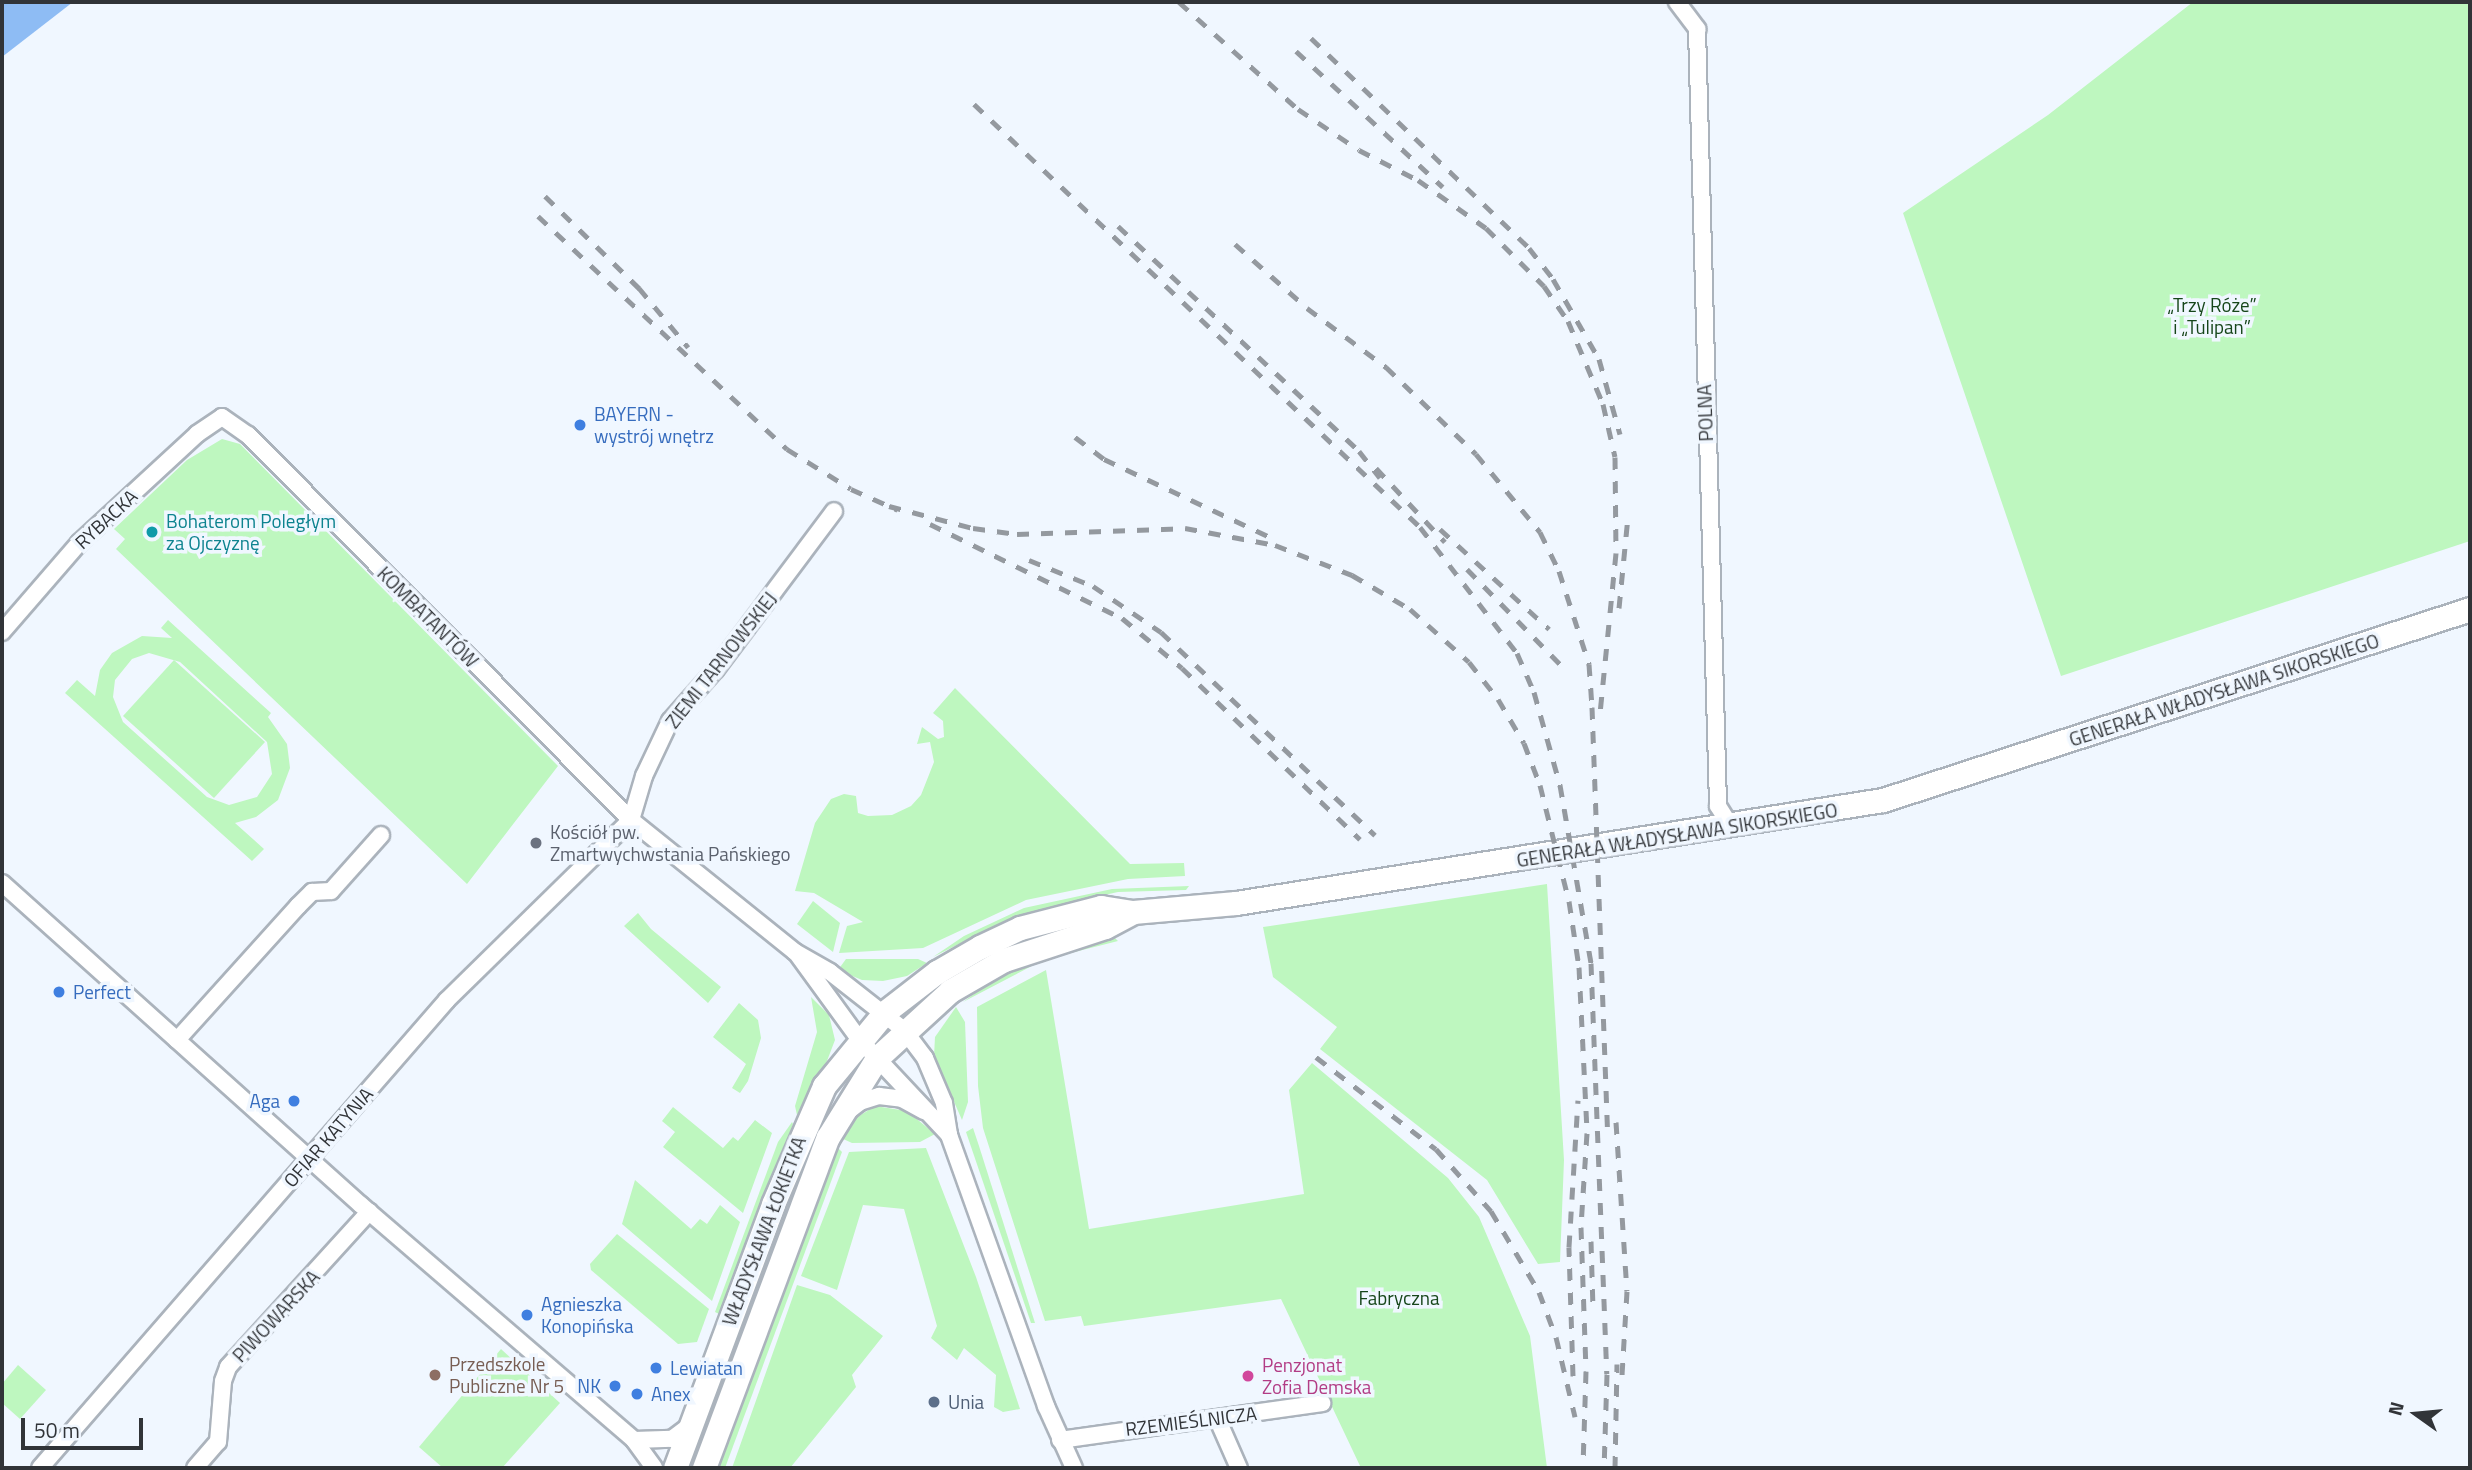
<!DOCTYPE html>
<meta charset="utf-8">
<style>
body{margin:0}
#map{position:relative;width:2472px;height:1470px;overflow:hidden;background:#f0f7ff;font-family:"Titillium Web",sans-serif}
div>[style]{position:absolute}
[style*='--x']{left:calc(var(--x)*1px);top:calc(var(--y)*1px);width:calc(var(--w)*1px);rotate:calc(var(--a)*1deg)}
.green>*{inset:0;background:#bef7bf}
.water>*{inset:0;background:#8ebcf4}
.roads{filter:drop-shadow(2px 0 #abb3bc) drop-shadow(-2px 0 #abb3bc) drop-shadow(0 2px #abb3bc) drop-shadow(0 -2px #abb3bc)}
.minor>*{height:16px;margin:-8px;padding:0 8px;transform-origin:8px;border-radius:8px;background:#fff}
.secondary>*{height:23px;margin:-11.5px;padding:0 11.5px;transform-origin:11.5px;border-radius:11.5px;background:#fff}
.rail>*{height:5px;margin-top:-2.5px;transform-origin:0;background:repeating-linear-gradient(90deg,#94999f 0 12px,transparent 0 24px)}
.dots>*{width:19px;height:19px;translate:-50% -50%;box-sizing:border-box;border:4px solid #f0f7ff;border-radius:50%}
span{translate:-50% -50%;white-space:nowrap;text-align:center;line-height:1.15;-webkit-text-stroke:7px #f0f7ff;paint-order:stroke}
.park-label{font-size:19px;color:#16461a}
.street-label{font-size:19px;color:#313438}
.shop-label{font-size:19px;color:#366cbe}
.left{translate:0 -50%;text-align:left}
.right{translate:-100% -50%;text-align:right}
.culture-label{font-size:19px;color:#0d838f}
.worship-label{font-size:19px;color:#5b616d}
.education-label{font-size:19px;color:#785e54}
.hotel-label{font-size:19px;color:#b23c85}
.service-label{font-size:19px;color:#4e5e75}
.frame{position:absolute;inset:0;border:4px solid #313438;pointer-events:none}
.north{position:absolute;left:2381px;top:1379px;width:70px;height:70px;-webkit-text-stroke:5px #f0f7ff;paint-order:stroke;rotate:285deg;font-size:19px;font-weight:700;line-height:28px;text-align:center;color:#313438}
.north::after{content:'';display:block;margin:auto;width:24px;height:32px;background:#313438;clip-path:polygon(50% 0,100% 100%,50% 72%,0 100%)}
.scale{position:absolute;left:21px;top:1418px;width:122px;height:32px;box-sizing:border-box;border:4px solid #313438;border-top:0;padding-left:9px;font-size:21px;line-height:24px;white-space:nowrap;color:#313438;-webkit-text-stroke:5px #f0f7ff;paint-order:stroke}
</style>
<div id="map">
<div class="green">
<div style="clip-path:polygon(2193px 2px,2470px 2px,2470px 541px,2061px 676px,1903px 213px,2048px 115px)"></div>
<div style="clip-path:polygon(222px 439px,240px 444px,558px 766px,467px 884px,116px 549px,125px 539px,114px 529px,187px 460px)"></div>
<div style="clip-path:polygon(evenodd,168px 620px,271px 713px,268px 717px,287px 744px,290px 768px,278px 800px,256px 817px,235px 823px,264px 849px,252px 861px,65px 693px,77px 680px,95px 696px,100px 670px,112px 653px,142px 636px,172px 638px,161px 628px,168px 620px,149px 653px,180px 662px,267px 742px,272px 774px,257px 797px,229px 805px,207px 797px,123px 722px,113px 697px,115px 680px,132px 659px,149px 653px)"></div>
<div style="clip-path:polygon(174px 660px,265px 742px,214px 798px,123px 716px)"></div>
<div style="clip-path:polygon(955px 688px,1130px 864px,1184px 863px,1185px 876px,1128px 879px,1026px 900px,923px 948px,839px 953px,847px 926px,863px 922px,814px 893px,795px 891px,815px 823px,831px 799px,844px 794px,856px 796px,858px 813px,868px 816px,892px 815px,911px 806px,921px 795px,934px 762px,930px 742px,917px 744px,922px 727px,938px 739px,944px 737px,943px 721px,933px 713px)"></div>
<div style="clip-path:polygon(1547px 884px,1564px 1160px,1560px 1262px,1538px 1264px,1487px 1180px,1320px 1049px,1337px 1027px,1273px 977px,1263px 927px)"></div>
<div style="clip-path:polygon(1189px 886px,1186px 890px,1118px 892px,1045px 908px,1001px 923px,933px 957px,964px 936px,1024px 908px,1112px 889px)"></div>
<div style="clip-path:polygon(813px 901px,840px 923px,833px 952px,797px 924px)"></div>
<div style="clip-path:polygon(638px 913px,651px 929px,721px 987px,708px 1003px,624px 926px)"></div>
<div style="clip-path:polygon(1115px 938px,1118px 941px,1043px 960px,963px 1002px,1007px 970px)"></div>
<div style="clip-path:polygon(846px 959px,918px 959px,927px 963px,907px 976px,883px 981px,862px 980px,838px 970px)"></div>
<div style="clip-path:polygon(1046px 970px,1089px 1229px,1304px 1194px,1289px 1090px,1312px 1063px,1448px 1178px,1479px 1217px,1530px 1336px,1547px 1468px,1361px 1468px,1281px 1299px,1084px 1326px,1081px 1316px,1045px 1321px,983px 1128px,978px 1086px,977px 1007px)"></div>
<div style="clip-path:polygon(811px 997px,829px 1015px,835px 1040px,822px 1074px,797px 1115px,795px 1106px,817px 1032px)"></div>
<div style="clip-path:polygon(739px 1003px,758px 1020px,761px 1038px,748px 1081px,740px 1093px,732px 1088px,746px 1064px,713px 1037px)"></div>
<div style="clip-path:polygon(956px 1007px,965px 1022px,968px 1102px,962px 1120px,934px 1056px,935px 1037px)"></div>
<div style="clip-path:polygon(875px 1106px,907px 1111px,935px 1134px,920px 1142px,852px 1143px,841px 1138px,848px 1123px)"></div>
<div style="clip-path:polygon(673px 1107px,723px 1148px,733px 1137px,738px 1141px,755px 1120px,772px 1133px,743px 1213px,663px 1147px,675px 1132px,662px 1121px)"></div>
<div style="clip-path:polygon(792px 1122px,793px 1124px,723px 1316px,715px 1312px,778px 1142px)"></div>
<div style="clip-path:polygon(973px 1128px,979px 1146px,1035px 1323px,1031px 1323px,966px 1132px)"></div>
<div style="clip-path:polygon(835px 1145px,842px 1152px,735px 1441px,725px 1468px,714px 1468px)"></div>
<div style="clip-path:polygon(926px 1148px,976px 1277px,1020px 1409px,1003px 1412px,994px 1407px,996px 1375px,964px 1348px,957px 1360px,931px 1338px,937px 1326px,904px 1209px,863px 1205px,837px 1290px,801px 1276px,849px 1152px)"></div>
<div style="clip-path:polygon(635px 1180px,691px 1229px,700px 1219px,707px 1224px,720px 1205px,740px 1222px,712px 1301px,622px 1224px)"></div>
<div style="clip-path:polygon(789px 1193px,762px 1286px,694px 1468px,685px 1468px)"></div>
<div style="clip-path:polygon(617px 1234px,709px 1309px,697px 1342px,678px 1344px,591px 1270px,590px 1264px)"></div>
<div style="clip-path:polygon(797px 1285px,830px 1295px,883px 1336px,852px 1375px,856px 1387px,790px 1468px,732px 1468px)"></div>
<div style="clip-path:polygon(501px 1349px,560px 1403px,502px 1468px,443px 1468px,419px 1447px)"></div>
<div style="clip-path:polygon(18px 1365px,46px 1390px,20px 1419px,2px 1403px,2px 1384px)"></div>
</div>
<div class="water">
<div style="clip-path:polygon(2px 2px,73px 2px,2px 57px)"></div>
</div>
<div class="roads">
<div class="minor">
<div style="--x:1677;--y:2;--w:34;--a:53"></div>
<div style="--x:1697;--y:29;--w:777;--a:88.45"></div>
<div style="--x:1718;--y:806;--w:25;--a:58"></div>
<div style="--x:2;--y:632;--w:118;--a:-49.1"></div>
<div style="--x:79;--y:543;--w:161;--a:-42.7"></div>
<div style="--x:197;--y:434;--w:30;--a:-34"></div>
<div style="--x:222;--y:417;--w:32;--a:35"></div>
<div style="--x:248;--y:435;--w:543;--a:45.15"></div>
<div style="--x:631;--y:820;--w:211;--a:38.8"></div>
<div style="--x:795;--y:952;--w:40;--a:29.7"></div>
<div style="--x:830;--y:972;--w:94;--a:38.1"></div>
<div style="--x:904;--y:1030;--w:35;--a:53"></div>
<div style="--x:925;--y:1058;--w:49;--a:67.1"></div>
<div style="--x:944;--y:1103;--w:32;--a:81"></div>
<div style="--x:949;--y:1135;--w:288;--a:70.3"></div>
<div style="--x:1046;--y:1406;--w:68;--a:65.7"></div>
<div style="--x:631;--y:820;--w:46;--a:-73.5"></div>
<div style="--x:644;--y:776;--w:61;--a:-64.7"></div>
<div style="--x:670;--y:721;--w:69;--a:-48.5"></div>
<div style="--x:716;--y:669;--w:197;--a:-53.2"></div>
<div style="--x:2;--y:883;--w:482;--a:41.9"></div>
<div style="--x:361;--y:1205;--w:360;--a:40.7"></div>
<div style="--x:634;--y:1440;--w:34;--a:54"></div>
<div style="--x:798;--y:955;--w:104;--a:54"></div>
<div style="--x:859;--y:1039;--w:132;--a:46.8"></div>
<div style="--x:177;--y:1040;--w:181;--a:-47.9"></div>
<div style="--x:298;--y:906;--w:20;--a:-45"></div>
<div style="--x:312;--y:892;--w:19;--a:-3"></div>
<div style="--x:331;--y:891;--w:75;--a:-48.2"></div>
<div style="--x:846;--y:1113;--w:18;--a:-38"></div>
<div style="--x:860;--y:1102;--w:20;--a:-18"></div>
<div style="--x:879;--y:1096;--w:23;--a:7"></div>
<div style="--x:902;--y:1099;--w:25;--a:29"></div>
<div style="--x:1217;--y:1418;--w:55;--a:66.3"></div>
<div style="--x:634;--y:1440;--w:38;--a:-2"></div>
<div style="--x:672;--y:1439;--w:25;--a:-37"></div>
<div style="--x:1060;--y:1440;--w:265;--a:-8"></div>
<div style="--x:40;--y:1468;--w:620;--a:-48.99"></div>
<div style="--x:447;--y:1000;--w:257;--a:-44.4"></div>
<div style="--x:195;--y:1468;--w:35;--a:-49"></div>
<div style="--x:218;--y:1442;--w:61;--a:-85.3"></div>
<div style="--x:223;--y:1381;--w:15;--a:-70"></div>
<div style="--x:228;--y:1367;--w:210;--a:-47.7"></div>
</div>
<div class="secondary">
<div style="--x:675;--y:1468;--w:282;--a:-69.6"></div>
<div style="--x:773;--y:1204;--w:129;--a:-66.6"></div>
<div style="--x:824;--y:1086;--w:96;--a:-50.5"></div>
<div style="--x:885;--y:1012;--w:66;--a:-37.6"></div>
<div style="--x:937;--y:972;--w:50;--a:-30.2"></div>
<div style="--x:980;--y:947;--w:44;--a:-25.4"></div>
<div style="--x:1020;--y:928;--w:84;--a:-14.5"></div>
<div style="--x:1101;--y:907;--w:32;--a:9"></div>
<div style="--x:1133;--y:912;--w:103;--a:-5"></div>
<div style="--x:1236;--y:903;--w:655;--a:-9.05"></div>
<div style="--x:1883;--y:800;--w:617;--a:-18.02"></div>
<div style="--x:704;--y:1468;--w:353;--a:-69.5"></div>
<div style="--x:828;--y:1137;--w:93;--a:-58.2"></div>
<div style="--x:877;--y:1058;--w:99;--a:-42.5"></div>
<div style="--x:950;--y:991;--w:62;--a:-29.9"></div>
<div style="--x:1004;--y:960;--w:106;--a:-18.1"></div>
<div style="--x:1105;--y:927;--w:32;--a:-28"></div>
</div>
</div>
<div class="rail">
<div style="--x:1179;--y:2;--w:160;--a:42"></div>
<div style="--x:1298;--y:109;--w:73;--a:33.9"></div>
<div style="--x:1359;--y:150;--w:66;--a:27"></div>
<div style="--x:1418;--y:180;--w:83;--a:35.2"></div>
<div style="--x:1486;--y:228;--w:82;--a:45"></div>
<div style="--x:1544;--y:286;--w:42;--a:55.6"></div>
<div style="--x:1568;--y:321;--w:90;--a:67.1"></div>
<div style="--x:1603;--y:404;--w:54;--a:77.2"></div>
<div style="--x:1615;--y:457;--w:96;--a:89.4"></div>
<div style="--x:1616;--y:553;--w:161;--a:95.7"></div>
<div style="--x:1311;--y:38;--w:303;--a:43.9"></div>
<div style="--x:1529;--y:248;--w:39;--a:52"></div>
<div style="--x:1553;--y:279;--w:92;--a:60.1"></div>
<div style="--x:1599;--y:359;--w:78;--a:74.4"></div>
<div style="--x:1296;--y:51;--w:200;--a:42.8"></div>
<div style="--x:974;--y:104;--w:615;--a:43.48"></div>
<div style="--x:1420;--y:527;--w:159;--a:52.4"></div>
<div style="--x:1517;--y:653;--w:43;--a:66.4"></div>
<div style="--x:1534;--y:692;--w:97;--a:74.4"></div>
<div style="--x:1560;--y:785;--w:181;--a:80.1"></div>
<div style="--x:1591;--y:963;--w:411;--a:87.8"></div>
<div style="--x:1607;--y:1374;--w:94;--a:91.8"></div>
<div style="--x:545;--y:196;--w:132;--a:44.4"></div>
<div style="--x:639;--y:288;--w:77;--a:50.3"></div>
<div style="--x:538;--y:216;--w:341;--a:43.1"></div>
<div style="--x:787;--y:449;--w:75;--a:32"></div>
<div style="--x:851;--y:489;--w:51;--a:24.1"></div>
<div style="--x:1118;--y:226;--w:330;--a:43"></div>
<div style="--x:1359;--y:451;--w:34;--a:52"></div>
<div style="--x:1235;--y:244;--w:96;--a:41.6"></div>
<div style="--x:1307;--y:308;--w:99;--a:36.8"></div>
<div style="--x:1386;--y:367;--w:125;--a:44"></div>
<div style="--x:1476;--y:454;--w:101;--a:50.6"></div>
<div style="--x:1540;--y:532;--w:43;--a:64"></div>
<div style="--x:1559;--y:571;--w:98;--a:72.1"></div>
<div style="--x:1589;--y:664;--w:43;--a:86"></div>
<div style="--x:1592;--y:707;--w:430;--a:87.9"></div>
<div style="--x:1075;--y:437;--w:36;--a:37"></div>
<div style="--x:1104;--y:459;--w:181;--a:25.2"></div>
<div style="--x:1376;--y:468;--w:101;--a:47"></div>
<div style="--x:889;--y:506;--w:87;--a:14.7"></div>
<div style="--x:973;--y:528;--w:44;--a:7.8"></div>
<div style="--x:1017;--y:534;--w:168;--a:-2"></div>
<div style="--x:1185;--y:528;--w:92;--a:10.7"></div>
<div style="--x:1275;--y:545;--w:83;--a:21.3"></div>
<div style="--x:1352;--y:575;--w:67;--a:30.4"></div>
<div style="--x:1410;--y:609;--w:79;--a:41.9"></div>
<div style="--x:1469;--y:662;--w:47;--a:51.9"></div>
<div style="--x:1498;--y:699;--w:51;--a:59.4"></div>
<div style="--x:1524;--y:743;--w:45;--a:69.1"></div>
<div style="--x:1540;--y:785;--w:120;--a:76"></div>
<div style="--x:1569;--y:901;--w:67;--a:81.4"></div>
<div style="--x:1579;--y:967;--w:166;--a:87.2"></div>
<div style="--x:1587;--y:1133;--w:94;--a:93.7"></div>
<div style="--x:1581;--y:1227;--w:144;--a:88"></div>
<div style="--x:1586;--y:1371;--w:97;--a:91.8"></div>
<div style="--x:930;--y:524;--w:214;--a:26.1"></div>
<div style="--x:1122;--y:618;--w:78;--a:39.8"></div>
<div style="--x:1182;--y:668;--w:247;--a:43.9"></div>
<div style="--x:1440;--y:529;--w:148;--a:42.5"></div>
<div style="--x:1029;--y:560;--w:69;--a:22.1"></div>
<div style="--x:1093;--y:586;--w:82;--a:34.1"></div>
<div style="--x:1161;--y:632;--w:295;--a:43.5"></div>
<div style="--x:1467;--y:569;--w:136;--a:45.6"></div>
<div style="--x:1619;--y:608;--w:91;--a:-84.4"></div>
<div style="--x:1316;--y:1057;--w:151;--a:37.5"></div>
<div style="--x:1436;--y:1149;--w:83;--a:48.4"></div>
<div style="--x:1491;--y:1211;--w:94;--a:59.3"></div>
<div style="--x:1539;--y:1292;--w:48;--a:69.3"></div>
<div style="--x:1556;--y:1337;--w:82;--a:76.6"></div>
<div style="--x:1616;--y:1122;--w:169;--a:86.3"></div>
<div style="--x:1627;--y:1291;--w:85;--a:93.4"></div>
<div style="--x:1591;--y:1241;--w:66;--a:88.3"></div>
<div style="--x:1573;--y:1376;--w:129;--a:-91.8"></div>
<div style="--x:1569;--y:1247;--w:147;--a:-86.5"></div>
<div style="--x:1615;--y:1468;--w:104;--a:-88.9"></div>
</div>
<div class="dots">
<div style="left:580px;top:425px;background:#3f7fe0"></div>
<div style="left:152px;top:532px;background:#0f9aa8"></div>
<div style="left:536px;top:843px;background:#6b7280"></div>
<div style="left:59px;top:992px;background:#3f7fe0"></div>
<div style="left:294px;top:1101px;background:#3f7fe0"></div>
<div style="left:527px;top:1315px;background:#3f7fe0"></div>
<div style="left:656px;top:1368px;background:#3f7fe0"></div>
<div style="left:435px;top:1375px;background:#8d6e63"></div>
<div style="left:1248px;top:1376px;background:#d1479c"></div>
<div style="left:615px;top:1386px;background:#3f7fe0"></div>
<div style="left:637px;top:1394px;background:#3f7fe0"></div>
<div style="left:934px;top:1402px;background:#5c6f8a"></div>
</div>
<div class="park-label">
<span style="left:2212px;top:316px">„Trzy Róże”<br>i „Tulipan”</span>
<span style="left:1399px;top:1298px">Fabryczna</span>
</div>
<div class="street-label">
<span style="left:1705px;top:413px;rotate:-92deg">POLNA</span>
<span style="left:106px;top:519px;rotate:-43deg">RYBACKA</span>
<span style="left:428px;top:617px;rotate:45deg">KOMBATANTÓW</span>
<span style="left:721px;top:660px;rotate:-52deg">ZIEMI TARNOWSKIEJ</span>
<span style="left:2224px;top:690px;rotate:-18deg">GENERAŁA WŁADYSŁAWA SIKORSKIEGO</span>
<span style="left:1677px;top:835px;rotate:-9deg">GENERAŁA WŁADYSŁAWA SIKORSKIEGO</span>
<span style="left:328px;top:1137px;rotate:-49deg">OFIAR KATYNIA</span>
<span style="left:764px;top:1231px;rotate:-69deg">WŁADYSŁAWA ŁOKIETKA</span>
<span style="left:276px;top:1316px;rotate:-47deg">PIWOWARSKA</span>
<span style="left:1191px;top:1421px;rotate:-7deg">RZEMIEŚLNICZA</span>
</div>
<div class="shop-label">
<span class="left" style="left:594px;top:425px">BAYERN -<br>wystrój wnętrz</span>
<span class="left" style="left:73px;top:992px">Perfect</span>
<span class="right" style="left:280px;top:1101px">Aga</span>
<span class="left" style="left:541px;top:1315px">Agnieszka<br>Konopińska</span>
<span class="left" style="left:670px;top:1368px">Lewiatan</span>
<span class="right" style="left:601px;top:1386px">NK</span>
<span class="left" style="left:651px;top:1394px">Anex</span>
</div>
<div class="culture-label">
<span class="left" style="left:166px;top:532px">Bohaterom Poległym<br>za Ojczyznę</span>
</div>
<div class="worship-label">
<span class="left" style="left:550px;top:843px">Kościół pw.<br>Zmartwychwstania Pańskiego</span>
</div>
<div class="education-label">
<span class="left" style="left:449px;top:1375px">Przedszkole<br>Publiczne Nr 5</span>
</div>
<div class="hotel-label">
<span class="left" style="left:1262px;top:1376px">Penzjonat<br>Zofia Demska</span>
</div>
<div class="service-label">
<span class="left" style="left:948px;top:1402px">Unia</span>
</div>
<div class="frame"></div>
<div class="north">N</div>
<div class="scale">50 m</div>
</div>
